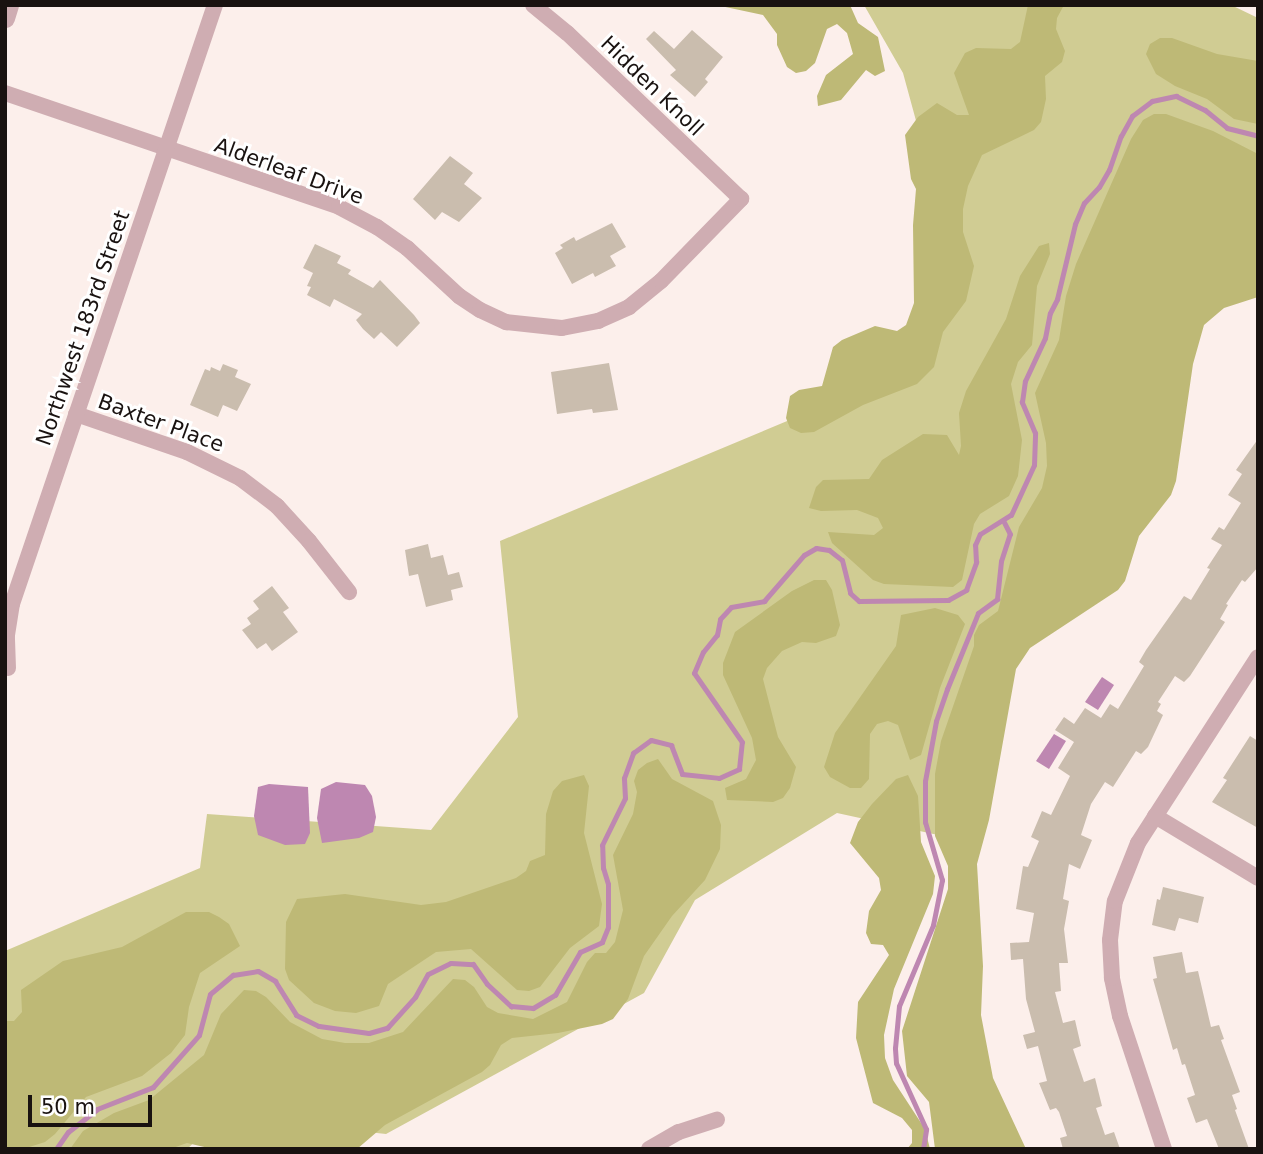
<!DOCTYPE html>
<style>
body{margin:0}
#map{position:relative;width:1263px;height:1154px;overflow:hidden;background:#fcefeb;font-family:"DejaVu Sans",sans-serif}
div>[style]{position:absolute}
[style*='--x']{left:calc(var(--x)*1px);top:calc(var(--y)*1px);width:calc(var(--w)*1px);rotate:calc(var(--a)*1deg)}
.green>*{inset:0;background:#d0cc93}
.forest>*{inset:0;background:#beb976}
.water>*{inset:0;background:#be87b1}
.stream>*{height:5px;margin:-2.5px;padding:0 2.5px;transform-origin:2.5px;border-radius:2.5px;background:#be87b1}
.building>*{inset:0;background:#cabdae}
.minor>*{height:16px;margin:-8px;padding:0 8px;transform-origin:8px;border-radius:8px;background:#cfadb2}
.tertiary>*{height:19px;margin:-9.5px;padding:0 9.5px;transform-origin:9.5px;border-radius:9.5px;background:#cfadb2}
span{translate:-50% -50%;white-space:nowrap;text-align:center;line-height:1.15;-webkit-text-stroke:6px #fff;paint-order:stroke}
.street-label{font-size:21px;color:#191210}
.frame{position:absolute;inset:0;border:7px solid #191210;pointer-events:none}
.scale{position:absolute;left:28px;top:1095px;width:124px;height:32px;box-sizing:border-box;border:4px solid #191210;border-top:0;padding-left:9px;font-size:21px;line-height:24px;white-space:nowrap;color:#191210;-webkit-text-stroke:5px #fff;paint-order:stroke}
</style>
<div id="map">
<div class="green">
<div style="clip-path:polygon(864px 5px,1231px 5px,1258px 18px,1258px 275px,1198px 249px,938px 835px,837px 813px,695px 900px,644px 993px,386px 1134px,223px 1116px,187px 1149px,5px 1149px,5px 951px,200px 868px,207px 814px,431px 830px,518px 717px,500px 541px,919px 366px,924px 150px,903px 73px)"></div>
</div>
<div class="forest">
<div style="clip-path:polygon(716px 5px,850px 5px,858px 23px,878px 37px,885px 71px,875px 76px,866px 70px,841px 100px,818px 106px,817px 96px,826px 75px,853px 54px,847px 33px,837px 24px,827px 29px,815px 63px,806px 71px,796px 73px,787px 67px,777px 45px,777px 34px,763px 15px)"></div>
<div style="clip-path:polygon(1028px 5px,1064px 5px,1057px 18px,1056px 29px,1065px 51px,1062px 62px,1045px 76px,1046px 99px,1041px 122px,1034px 130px,982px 155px,968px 186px,963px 209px,963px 232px,974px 266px,966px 301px,943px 332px,934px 367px,917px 384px,863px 405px,814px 432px,801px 433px,790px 428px,786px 418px,790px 396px,799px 390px,822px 386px,833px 347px,842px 340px,875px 326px,897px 331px,906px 325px,914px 303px,913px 225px,916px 189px,911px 179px,905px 135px,918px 117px,937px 103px,957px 115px,969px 115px,954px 73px,965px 53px,976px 48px,1011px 49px,1020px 42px)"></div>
<div style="clip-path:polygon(1160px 38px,1172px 38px,1217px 54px,1258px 61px,1258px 124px,1234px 119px,1207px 99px,1175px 86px,1156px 74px,1146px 54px,1150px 44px)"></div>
<div style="clip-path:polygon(1154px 114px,1166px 114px,1213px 131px,1258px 154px,1258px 297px,1224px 308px,1204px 325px,1193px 364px,1176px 481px,1171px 495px,1139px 536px,1125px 581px,1118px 590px,1030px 648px,1016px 669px,989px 820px,977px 864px,983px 966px,981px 1015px,993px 1078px,1026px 1149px,935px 1149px,929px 1102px,907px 1076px,902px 1031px,948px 889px,948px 866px,935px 836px,935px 774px,941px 741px,974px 646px,974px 635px,979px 625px,998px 611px,1019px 527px,1042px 488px,1047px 466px,1046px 443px,1035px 393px,1059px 340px,1066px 296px,1076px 264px,1131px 139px,1143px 120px)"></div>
<div style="clip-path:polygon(1049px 243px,1050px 254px,1037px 286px,1032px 345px,1018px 362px,1011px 384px,1022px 440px,1018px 476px,1009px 496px,980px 514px,974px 524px,962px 580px,953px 587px,884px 584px,873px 580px,832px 543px,828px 532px,874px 535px,883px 528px,878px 518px,857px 510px,821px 511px,809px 508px,816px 487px,823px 480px,869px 479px,882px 460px,923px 434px,947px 435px,959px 455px,961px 446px,959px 413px,966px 391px,1006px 319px,1020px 276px,1039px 246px)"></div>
<div style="clip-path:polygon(814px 580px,826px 580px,832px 590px,840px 625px,836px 636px,816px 643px,802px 642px,782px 651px,767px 668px,763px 679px,778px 737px,796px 767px,790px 788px,783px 798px,773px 802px,727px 800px,725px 788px,746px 779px,756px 760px,752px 738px,723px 675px,723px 663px,735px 632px,792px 591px)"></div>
<div style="clip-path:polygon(935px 608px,958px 615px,965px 624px,940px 688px,921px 755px,910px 760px,898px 725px,888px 721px,877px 724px,870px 734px,869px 779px,861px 788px,850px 788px,830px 777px,824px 767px,835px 733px,896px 646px,901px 615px)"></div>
<div style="clip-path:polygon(658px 759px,672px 779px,713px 801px,721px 825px,720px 849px,705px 880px,672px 916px,644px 956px,628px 999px,613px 1019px,602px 1024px,558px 1033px,512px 1038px,501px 1045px,490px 1065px,482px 1072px,385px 1125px,357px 1149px,213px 1149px,187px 1143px,170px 1149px,70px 1149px,83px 1131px,114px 1113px,149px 1100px,204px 1055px,221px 1014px,244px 990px,256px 991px,266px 997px,290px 1022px,322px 1039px,345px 1043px,369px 1043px,403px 1032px,453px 979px,465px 980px,474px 987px,487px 1007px,498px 1013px,533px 1019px,567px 1002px,587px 962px,595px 953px,606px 953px,615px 942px,623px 910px,613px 855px,633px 814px,637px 792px,634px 781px,638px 770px,647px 763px)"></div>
<div style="clip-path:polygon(584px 775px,589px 786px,584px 833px,602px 904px,599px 926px,570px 948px,540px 987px,529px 991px,517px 990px,471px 949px,436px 952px,388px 984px,379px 1006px,356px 1013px,335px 1011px,314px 1003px,289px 980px,285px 969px,286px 922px,297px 899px,345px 894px,421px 905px,446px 902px,516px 878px,526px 871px,530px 861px,545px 855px,546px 814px,553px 791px,562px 781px)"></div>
<div style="clip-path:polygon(908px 775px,918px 796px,921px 842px,935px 876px,933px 894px,894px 989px,884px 1035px,885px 1058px,893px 1080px,925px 1129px,930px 1149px,907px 1149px,912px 1143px,912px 1130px,902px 1118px,873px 1103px,856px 1038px,858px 1002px,889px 955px,883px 945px,871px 944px,866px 933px,869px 911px,881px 890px,879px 878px,850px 843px,858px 822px,872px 804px,896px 779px)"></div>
<div style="clip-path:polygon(186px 912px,209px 912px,219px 917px,229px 924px,240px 946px,200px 973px,189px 1007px,185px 1035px,171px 1053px,142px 1076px,86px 1097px,55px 1134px,45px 1142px,23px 1149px,5px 1149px,5px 1021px,14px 1021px,22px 1012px,21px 990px,63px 961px,122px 947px)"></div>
</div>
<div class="water">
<div style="clip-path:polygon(1102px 677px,1114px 685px,1098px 710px,1085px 702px)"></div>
<div style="clip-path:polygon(1054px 734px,1066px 741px,1049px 769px,1036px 761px)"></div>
<div style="clip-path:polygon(336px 782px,365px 785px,372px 796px,376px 817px,373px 832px,359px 838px,322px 843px,317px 818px,321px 789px)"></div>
<div style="clip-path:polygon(269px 784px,308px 787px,310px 833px,305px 844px,285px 845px,258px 835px,254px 816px,258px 787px)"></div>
</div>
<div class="stream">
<div style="--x:56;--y:1149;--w:21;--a:-55"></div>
<div style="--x:68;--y:1132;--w:37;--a:-38"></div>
<div style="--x:97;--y:1109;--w:60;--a:-21.4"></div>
<div style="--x:153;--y:1087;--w:69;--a:-48.5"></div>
<div style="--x:199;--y:1035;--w:42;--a:-75"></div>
<div style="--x:210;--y:994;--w:30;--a:-40"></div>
<div style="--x:233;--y:975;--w:25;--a:-9"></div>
<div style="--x:258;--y:971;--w:20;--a:30"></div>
<div style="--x:275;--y:981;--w:40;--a:58"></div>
<div style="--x:296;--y:1015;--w:25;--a:26"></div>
<div style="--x:319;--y:1026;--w:50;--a:8"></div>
<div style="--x:369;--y:1033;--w:19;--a:-16"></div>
<div style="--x:387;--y:1028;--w:42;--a:-47.9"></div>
<div style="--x:415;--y:997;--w:26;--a:-61"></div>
<div style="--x:428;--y:974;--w:25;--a:-26"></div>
<div style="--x:451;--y:963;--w:22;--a:3"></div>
<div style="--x:473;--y:964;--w:24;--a:55"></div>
<div style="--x:487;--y:984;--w:33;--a:43"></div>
<div style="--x:511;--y:1006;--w:22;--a:5"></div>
<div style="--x:533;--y:1008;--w:26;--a:-31"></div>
<div style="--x:555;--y:995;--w:50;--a:-59.8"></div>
<div style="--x:580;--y:952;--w:24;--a:-24"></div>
<div style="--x:602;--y:942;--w:16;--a:-68"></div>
<div style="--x:608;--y:927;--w:43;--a:-90"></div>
<div style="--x:608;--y:884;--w:17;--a:-107"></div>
<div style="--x:603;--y:868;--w:23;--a:-92"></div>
<div style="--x:602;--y:845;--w:52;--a:-63.9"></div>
<div style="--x:625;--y:798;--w:20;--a:-93"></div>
<div style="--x:624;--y:778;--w:27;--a:-70"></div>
<div style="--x:633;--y:753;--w:22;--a:-36"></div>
<div style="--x:651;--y:740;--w:21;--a:14"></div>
<div style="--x:671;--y:745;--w:31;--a:69"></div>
<div style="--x:682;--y:774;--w:37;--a:6"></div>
<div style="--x:719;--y:778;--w:22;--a:-24"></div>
<div style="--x:739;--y:769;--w:27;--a:-84"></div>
<div style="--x:742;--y:742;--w:84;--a:-124.8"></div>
<div style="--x:694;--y:673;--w:23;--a:-67"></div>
<div style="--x:703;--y:652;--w:22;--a:-51"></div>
<div style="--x:717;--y:635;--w:16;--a:-79"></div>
<div style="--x:720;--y:619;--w:16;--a:-47"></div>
<div style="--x:731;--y:607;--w:34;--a:-10"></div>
<div style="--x:764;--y:601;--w:61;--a:-49"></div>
<div style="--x:804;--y:555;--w:14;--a:-30"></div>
<div style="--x:816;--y:548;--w:13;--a:9"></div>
<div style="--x:829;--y:550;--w:16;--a:38"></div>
<div style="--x:842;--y:560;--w:34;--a:76"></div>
<div style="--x:850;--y:593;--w:12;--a:42"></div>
<div style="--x:859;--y:601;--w:89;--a:-0.6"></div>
<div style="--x:948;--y:600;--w:21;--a:-29"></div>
<div style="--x:966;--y:590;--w:30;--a:-70"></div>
<div style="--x:976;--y:562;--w:17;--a:-93"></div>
<div style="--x:975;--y:545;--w:12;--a:-66"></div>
<div style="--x:980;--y:534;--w:36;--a:-32"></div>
<div style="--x:1011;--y:515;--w:55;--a:-65.3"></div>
<div style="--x:1034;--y:465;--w:32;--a:-88"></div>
<div style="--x:1035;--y:433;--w:34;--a:-113"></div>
<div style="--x:1022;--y:402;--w:21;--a:-82"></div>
<div style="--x:1025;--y:381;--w:47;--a:-65.1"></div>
<div style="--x:1045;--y:338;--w:25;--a:-79"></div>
<div style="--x:1050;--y:313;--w:16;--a:-63"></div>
<div style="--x:1057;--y:299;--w:77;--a:-76.5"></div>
<div style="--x:1075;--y:224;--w:23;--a:-67"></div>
<div style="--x:1084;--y:203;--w:22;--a:-47"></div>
<div style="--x:1099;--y:187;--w:20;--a:-60"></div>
<div style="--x:1109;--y:170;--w:36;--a:-71"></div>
<div style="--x:1121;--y:136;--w:23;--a:-61"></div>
<div style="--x:1132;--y:116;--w:25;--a:-37"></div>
<div style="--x:1152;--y:101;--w:25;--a:-12"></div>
<div style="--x:1176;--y:96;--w:32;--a:26"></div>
<div style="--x:1205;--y:110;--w:28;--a:39"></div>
<div style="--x:1227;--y:128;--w:32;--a:14"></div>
<div style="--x:923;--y:1149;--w:20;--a:-81"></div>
<div style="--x:926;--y:1129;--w:72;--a:-114.4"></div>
<div style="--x:896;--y:1063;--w:15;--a:-94"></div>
<div style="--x:895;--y:1048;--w:42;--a:-84.6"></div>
<div style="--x:899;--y:1006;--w:88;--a:-67.2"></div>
<div style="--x:933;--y:925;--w:46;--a:-78.7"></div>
<div style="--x:942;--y:880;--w:60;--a:-106.3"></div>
<div style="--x:925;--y:822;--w:41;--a:-90"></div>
<div style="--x:925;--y:781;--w:61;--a:-79.6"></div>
<div style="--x:936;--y:721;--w:34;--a:-71"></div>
<div style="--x:947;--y:689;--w:82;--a:-67.8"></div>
<div style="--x:978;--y:613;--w:24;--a:-36"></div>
<div style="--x:997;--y:599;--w:38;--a:-84"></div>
<div style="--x:1001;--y:561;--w:28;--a:-72"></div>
<div style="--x:1010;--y:534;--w:13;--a:-117"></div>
</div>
<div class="building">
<div style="clip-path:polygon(692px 30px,723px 57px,705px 79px,708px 82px,695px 97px,670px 75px,676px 70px,646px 39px,654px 31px,674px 49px)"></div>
<div style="clip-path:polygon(450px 156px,473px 173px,464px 184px,482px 198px,459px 222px,442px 212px,435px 220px,413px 199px)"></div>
<div style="clip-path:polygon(612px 223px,626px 247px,610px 256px,616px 266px,595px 277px,593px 273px,572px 284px,555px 253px,563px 248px,560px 245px,574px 237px,576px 241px)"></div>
<div style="clip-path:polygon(315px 244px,341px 256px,337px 263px,351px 270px,348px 274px,373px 288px,380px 280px,414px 315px,420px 323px,397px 347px,381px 332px,374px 339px,363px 329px,356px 320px,362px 314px,334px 299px,330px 307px,307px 295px,311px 287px,307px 286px,313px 273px,303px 268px)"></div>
<div style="clip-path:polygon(609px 363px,618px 410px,593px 413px,592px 409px,557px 414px,551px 372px)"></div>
<div style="clip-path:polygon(223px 364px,238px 370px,235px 377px,251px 384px,237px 411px,223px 405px,218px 417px,190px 405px,205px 369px,210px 371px,211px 367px,220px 371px)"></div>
<div style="clip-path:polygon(1258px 439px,1258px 567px,1245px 582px,1242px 580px,1226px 604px,1228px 605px,1220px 619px,1225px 622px,1190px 676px,1184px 682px,1175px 676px,1158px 702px,1161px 704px,1157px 711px,1163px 715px,1148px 747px,1141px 754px,1136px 751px,1113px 787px,1105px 782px,1091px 804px,1081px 835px,1092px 840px,1080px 869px,1069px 864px,1063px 899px,1069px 901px,1064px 929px,1068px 963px,1059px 963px,1061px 991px,1055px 992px,1063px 1023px,1075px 1020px,1081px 1046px,1073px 1049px,1084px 1082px,1095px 1078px,1102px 1106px,1096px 1108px,1105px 1135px,1114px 1132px,1120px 1149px,1063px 1149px,1060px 1138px,1067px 1136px,1059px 1112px,1056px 1108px,1050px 1110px,1039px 1083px,1047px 1081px,1038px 1046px,1027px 1049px,1023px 1035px,1035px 1032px,1026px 999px,1023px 959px,1011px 960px,1010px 943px,1029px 942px,1034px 913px,1016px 909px,1023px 866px,1028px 867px,1039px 841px,1031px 837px,1042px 811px,1051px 815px,1070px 776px,1058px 768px,1074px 742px,1055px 730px,1064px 717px,1074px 724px,1085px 708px,1101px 718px,1110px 704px,1118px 709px,1144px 666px,1139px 662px,1146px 650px,1184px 596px,1191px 600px,1210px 569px,1207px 568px,1222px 545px,1211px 539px,1219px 527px,1224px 530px,1241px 503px,1228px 495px,1242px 474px,1236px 470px)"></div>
<div style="clip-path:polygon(428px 544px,431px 558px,443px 555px,448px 575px,459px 572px,463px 587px,451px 590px,453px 600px,426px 607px,418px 574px,409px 576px,405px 550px)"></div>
<div style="clip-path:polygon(272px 586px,289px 608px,283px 612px,298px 632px,272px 651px,266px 643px,257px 649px,242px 630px,251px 624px,247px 618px,259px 609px,253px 601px)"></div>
<div style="clip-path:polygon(1250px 736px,1258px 741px,1258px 828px,1212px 802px,1227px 780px,1223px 778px)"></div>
<div style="clip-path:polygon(1163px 887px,1204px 897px,1198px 923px,1179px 918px,1175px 931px,1152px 925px,1157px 899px,1160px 900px)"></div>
<div style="clip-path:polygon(1182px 952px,1186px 973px,1198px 971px,1211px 1027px,1219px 1025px,1224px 1039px,1221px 1040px,1240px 1092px,1232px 1095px,1237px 1109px,1235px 1110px,1249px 1149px,1219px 1149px,1207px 1119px,1196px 1123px,1187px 1098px,1195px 1095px,1185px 1064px,1182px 1065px,1177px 1048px,1173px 1050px,1153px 979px,1157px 978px,1153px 957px)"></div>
</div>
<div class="minor">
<div style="--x:5;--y:93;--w:353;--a:18.8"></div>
<div style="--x:339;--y:207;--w:43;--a:27.8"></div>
<div style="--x:377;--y:227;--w:37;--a:35"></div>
<div style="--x:407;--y:248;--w:71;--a:42.7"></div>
<div style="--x:459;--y:296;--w:25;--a:34"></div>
<div style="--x:480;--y:310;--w:29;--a:25"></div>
<div style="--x:506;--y:322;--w:56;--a:6.1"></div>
<div style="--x:562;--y:328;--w:37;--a:-11"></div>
<div style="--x:598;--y:321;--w:34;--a:-24"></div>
<div style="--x:629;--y:307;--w:41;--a:-39.1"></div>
<div style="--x:661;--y:281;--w:115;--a:-45.7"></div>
<div style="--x:741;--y:199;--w:240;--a:-136.3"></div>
<div style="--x:567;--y:33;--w:44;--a:-140.5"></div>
<div style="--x:76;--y:414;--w:117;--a:18.9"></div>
<div style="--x:187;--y:452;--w:59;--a:26.1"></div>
<div style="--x:240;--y:478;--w:46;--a:37.1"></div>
<div style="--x:277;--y:506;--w:47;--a:47.6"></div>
<div style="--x:309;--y:541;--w:65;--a:51.9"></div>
<div style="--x:8;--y:668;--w:33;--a:-92"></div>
<div style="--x:7;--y:635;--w:31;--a:-81"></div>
<div style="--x:12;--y:604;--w:632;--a:-71.28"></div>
<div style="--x:1155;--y:816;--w:120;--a:31"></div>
<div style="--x:649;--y:1149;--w:34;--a:-30"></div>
<div style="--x:679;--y:1132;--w:40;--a:-18"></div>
<div style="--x:1164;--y:1149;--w:140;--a:-108.3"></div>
<div style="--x:1120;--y:1016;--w:39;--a:-102"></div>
<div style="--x:1112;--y:978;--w:38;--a:-93"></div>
<div style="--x:1110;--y:940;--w:39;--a:-83"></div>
<div style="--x:1115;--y:901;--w:62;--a:-68.4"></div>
<div style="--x:1138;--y:843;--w:221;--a:-57.2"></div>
</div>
<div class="tertiary">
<div style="--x:5;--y:18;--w:14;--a:-73"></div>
</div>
<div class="street-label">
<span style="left:652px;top:86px;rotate:44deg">Hidden Knoll</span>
<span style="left:289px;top:171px;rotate:20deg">Alderleaf Drive</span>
<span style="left:83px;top:328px;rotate:-71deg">Northwest 183rd Street</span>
<span style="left:161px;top:423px;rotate:20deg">Baxter Place</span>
</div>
<div class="frame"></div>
<div class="scale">50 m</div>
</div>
